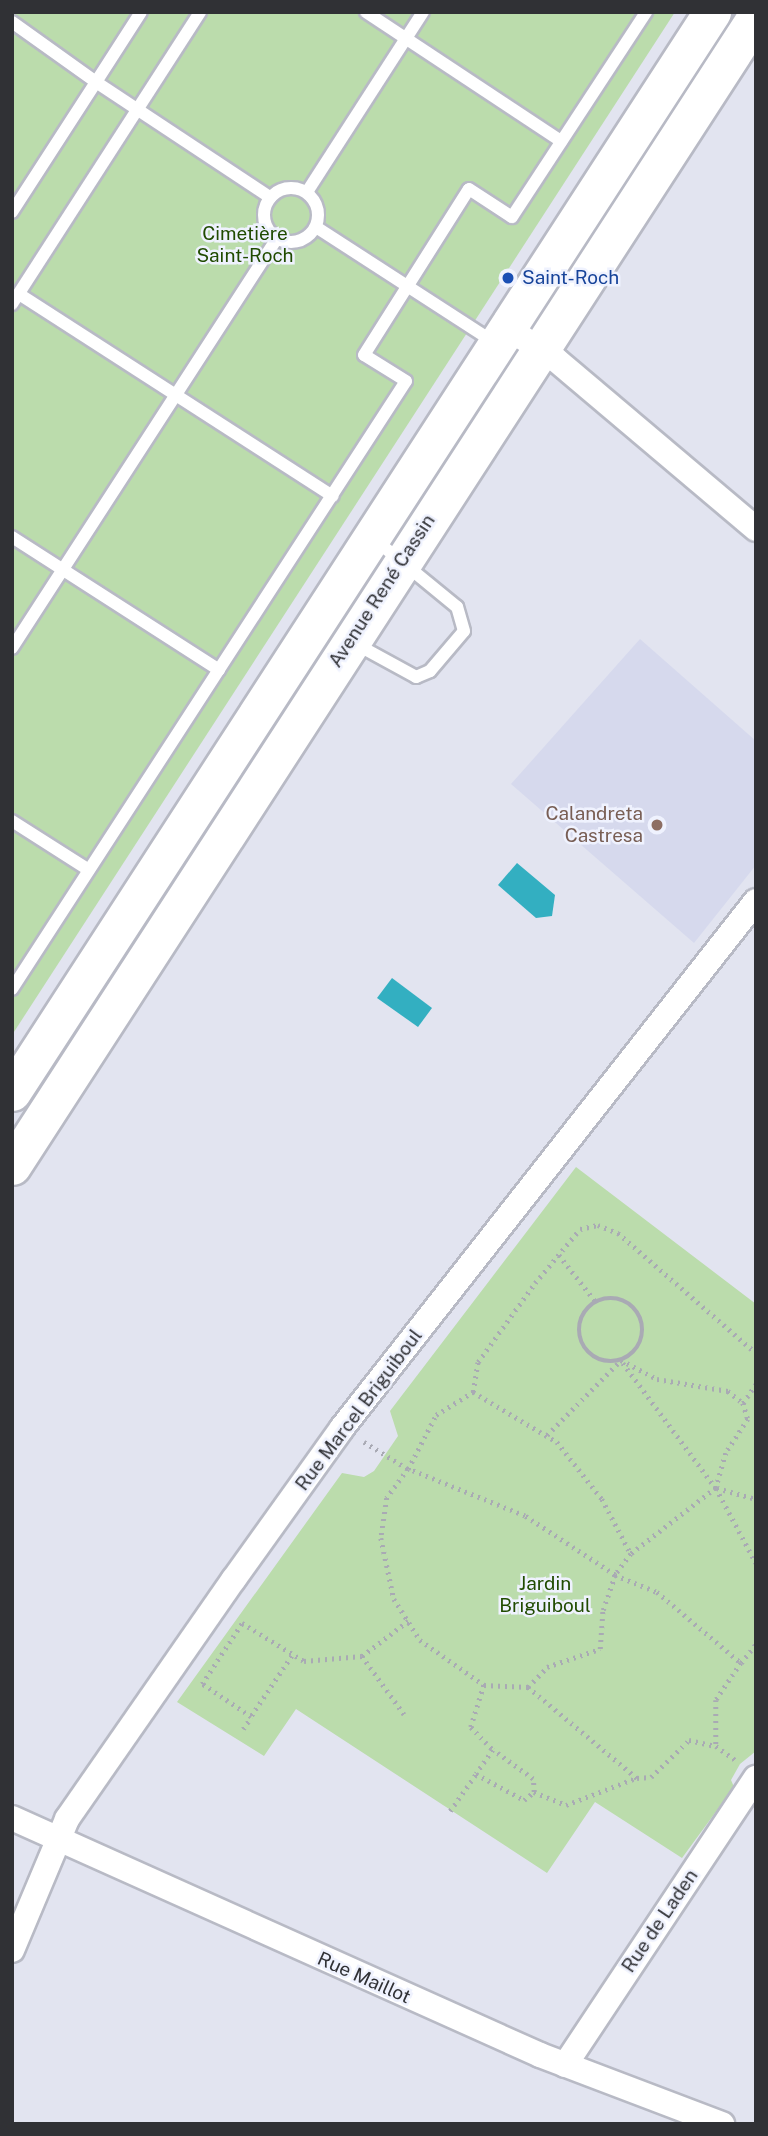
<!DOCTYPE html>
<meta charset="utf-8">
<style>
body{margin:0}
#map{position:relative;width:768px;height:2136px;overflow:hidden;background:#e2e4f0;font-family:"Public Sans",sans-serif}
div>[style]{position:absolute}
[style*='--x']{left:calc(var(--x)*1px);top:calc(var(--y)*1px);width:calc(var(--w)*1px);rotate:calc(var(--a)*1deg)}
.built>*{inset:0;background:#d6d9ed}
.green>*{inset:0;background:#bbdcac}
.water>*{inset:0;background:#33afc1}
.path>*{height:4.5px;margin-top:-2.25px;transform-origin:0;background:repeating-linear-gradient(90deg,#a9aab4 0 2px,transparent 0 7px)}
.path>.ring{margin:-2.25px;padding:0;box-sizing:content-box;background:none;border:4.5px solid #a9aab4;border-radius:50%}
.roads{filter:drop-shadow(2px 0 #b8bac5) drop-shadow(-2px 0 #b8bac5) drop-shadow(0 2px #b8bac5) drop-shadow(0 -2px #b8bac5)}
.lane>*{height:12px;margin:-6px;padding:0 6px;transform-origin:6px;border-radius:6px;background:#fff}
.lane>.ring{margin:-6px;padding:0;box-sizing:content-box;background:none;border:12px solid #fff;border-radius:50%}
.street>*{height:24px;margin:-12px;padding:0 12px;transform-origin:12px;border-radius:12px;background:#fff}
.secondary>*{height:37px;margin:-18.5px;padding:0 18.5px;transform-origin:18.5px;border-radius:18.5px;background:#fff}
.dots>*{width:19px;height:19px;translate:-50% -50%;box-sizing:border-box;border:4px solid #eff2fe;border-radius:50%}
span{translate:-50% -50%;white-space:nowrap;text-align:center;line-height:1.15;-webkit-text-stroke:5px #eff2fe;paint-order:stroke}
.park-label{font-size:19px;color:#204b00}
.transit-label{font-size:19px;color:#164399}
.left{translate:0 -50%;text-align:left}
.street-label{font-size:19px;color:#303135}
.education-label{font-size:19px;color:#785e54}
.right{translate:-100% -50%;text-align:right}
.frame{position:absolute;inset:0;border:14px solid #303135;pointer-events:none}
</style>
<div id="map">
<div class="built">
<div style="clip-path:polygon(640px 639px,756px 741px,756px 865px,694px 943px,511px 784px)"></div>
</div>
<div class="green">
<div style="clip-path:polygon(12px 12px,675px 12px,12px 1035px)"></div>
<div style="clip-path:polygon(576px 1167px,756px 1304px,756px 1751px,740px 1764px,731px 1780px,734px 1787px,682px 1858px,595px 1802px,547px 1873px,296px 1709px,264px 1756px,177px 1702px,342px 1473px,364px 1477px,374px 1471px,398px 1436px,390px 1411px)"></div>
</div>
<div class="water">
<div style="clip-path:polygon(517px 863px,555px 895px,552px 916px,536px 918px,498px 885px)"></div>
<div style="clip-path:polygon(392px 978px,432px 1008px,418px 1027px,377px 998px)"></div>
</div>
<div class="path">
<div style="--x:559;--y:1255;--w:60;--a:51.8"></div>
<div class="ring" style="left:579px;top:1298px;width:59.5px;height:59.5px"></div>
<div style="--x:623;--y:1363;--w:156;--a:53.4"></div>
<div style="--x:716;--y:1488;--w:85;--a:61.9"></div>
<div style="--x:473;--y:1392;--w:30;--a:-81"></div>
<div style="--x:478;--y:1362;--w:97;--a:-54.2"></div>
<div style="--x:535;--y:1283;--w:70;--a:-50.2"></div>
<div style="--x:580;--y:1229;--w:18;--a:-13"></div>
<div style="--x:598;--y:1225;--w:22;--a:22"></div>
<div style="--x:618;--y:1233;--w:183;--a:41"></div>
<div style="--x:743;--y:1403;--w:23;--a:-56"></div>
<div style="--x:547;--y:1435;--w:105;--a:-45.4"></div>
<div style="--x:621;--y:1360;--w:41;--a:27.8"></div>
<div style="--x:657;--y:1379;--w:72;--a:9.6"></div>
<div style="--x:728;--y:1391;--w:19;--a:39"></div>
<div style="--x:743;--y:1403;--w:17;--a:73"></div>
<div style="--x:748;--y:1419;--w:40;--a:122.9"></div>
<div style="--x:726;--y:1453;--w:36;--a:106"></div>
<div style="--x:716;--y:1488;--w:108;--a:142.2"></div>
<div style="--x:364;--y:1442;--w:52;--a:31.5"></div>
<div style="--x:408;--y:1469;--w:36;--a:126"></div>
<div style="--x:387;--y:1498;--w:40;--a:98.5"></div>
<div style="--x:381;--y:1538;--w:62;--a:78"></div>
<div style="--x:394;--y:1599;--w:49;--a:57.6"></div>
<div style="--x:420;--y:1640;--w:78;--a:35.1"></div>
<div style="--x:484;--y:1685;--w:44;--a:2.6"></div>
<div style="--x:528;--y:1687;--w:142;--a:39.9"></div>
<div style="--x:637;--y:1778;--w:14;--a:-4"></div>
<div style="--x:651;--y:1777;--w:53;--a:-44.2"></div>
<div style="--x:689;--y:1740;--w:28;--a:13"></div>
<div style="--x:716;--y:1746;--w:24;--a:36"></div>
<div style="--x:717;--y:1488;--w:41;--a:15.8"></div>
<div style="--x:292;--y:1656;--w:73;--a:123.9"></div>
<div style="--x:251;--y:1717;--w:59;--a:-146"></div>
<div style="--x:202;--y:1684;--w:73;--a:-56.7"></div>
<div style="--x:242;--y:1623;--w:73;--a:31.5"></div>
<div style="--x:304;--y:1661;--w:58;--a:-4.9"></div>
<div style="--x:362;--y:1656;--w:58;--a:-37.3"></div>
<div style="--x:362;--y:1656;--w:72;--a:54.1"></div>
<div style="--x:741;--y:1663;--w:24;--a:-52"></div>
<div style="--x:484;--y:1685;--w:44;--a:107.2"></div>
<div style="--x:471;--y:1727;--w:32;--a:46"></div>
<div style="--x:493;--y:1750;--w:29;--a:125"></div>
<div style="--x:476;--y:1774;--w:55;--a:28.4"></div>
<div style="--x:524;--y:1800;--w:13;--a:-39"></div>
<div style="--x:534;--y:1792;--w:13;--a:-94"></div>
<div style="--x:533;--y:1779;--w:49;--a:-144.1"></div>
<div style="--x:528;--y:1687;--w:28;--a:-46"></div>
<div style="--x:547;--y:1667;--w:56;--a:-18.8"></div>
<div style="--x:600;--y:1649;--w:39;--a:-86"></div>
<div style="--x:603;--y:1610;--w:37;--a:-71"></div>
<div style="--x:615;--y:1575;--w:108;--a:-146.8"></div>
<div style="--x:525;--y:1516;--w:126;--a:-158.1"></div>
<div style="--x:408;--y:1469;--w:61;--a:-62.6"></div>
<div style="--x:436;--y:1415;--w:44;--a:-31.9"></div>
<div style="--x:473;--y:1392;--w:98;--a:30.8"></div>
<div style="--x:557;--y:1442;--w:73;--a:51.7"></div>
<div style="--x:602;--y:1499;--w:62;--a:62.2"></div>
<div style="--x:631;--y:1554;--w:26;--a:127"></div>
<div style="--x:615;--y:1575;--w:45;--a:22"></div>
<div style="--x:657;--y:1592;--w:110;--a:40.2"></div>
<div style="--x:741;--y:1663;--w:45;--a:124"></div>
<div style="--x:716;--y:1700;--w:46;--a:90"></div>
<div style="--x:243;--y:1729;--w:14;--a:-56"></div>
<div style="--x:534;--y:1792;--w:35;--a:22"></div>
<div style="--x:566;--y:1805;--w:75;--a:-21.1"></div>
<div style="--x:450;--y:1811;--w:45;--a:-54.9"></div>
</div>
<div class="roads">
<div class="lane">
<div style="--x:366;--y:12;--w:234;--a:33.5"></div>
<div style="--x:12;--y:22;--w:103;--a:35.5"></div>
<div style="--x:96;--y:82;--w:83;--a:-57.3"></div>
<div class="ring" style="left:264px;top:188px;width:42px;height:42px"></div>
<div style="--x:307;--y:192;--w:214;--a:-57.2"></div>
<div style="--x:12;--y:212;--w:155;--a:-57.1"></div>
<div style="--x:96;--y:82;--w:209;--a:33.5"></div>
<div style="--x:316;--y:227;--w:213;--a:32.9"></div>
<div style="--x:19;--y:294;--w:373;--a:32.8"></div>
<div style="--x:12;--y:304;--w:347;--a:-57.2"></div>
<div style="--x:12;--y:537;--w:246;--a:32.7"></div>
<div style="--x:354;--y:643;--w:71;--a:28.7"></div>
<div style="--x:416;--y:677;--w:15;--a:-23"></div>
<div style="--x:430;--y:671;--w:52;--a:-49.6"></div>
<div style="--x:464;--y:631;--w:25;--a:-106"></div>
<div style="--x:457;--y:607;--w:107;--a:-140.7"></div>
<div style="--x:12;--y:648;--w:488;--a:-57.1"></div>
<div style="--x:12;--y:821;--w:91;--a:32.5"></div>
<div style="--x:12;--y:989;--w:724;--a:-57.06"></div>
<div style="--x:406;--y:381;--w:49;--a:-148.2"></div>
<div style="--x:364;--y:355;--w:196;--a:-57.7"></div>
<div style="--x:469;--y:189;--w:51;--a:33.1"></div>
<div style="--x:512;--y:217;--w:245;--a:-56.8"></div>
</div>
<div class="street">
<div style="--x:506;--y:327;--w:59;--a:33.1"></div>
<div style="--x:555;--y:359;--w:263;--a:40.2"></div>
<div style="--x:12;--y:1818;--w:579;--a:24.17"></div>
<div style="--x:540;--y:2055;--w:195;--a:20.8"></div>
<div style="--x:12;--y:1950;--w:142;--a:-67.2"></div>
<div style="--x:67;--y:1819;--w:292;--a:-55.2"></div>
<div style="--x:234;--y:1579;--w:186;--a:-54.4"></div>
<div style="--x:342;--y:1428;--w:670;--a:-51.85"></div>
<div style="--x:565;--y:2065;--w:345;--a:-56.4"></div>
</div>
<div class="secondary">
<div style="--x:12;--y:1092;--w:1287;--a:-57.05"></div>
<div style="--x:12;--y:1166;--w:1369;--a:-57.08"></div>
</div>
</div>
<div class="dots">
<div style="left:508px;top:278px;background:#1a4fb4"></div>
<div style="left:657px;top:825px;background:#8d6e63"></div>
</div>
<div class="park-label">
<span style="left:245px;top:245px">Cimetière<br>Saint-Roch</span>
<span style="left:545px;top:1595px">Jardin<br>Briguiboul</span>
</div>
<div class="transit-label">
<span class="left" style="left:522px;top:278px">Saint-Roch</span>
</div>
<div class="street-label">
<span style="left:382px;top:591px;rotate:-57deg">Avenue René Cassin</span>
<span style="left:359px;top:1410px;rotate:-53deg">Rue Marcel Briguiboul</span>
<span style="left:660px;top:1921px;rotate:-56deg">Rue de Laden</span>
<span style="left:364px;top:1978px;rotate:24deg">Rue Maillot</span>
</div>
<div class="education-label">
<span class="right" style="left:643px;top:825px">Calandreta<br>Castresa</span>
</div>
<div class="frame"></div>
</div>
